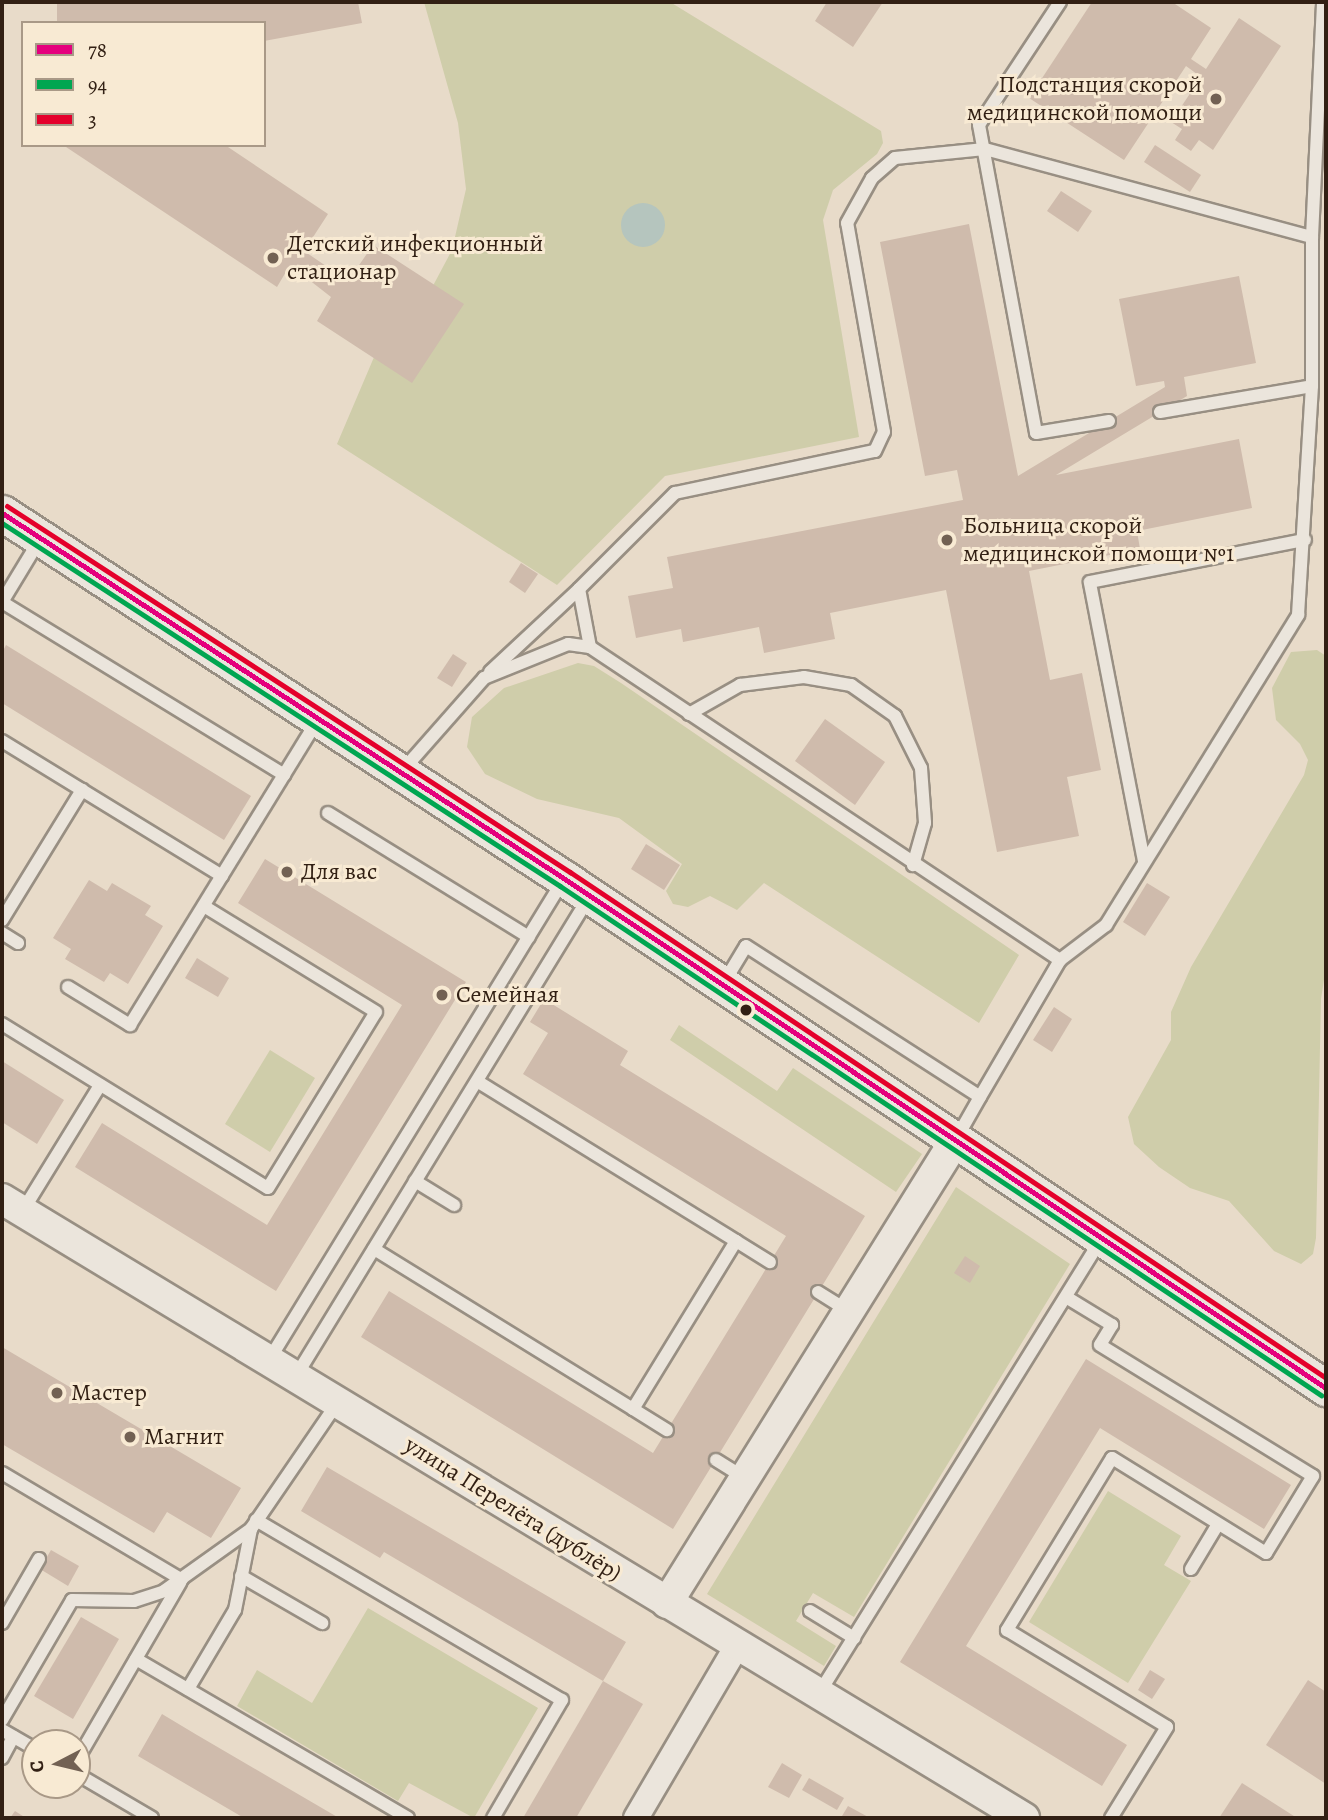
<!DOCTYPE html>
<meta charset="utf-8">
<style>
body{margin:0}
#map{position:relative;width:1328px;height:1820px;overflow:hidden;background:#e8dbc9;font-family:Alegreya,serif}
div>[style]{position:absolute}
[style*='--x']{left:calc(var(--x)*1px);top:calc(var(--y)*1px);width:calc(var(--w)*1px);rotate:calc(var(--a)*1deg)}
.green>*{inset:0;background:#cfcdaa}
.water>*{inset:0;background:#b5c5be}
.round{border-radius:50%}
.building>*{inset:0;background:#cfbbac}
.roads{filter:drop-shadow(2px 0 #988f83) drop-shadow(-2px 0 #988f83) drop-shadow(0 2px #988f83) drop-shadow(0 -2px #988f83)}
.service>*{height:12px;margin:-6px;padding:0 6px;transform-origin:6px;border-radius:6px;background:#ebe5dc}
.minor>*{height:24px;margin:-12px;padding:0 12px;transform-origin:12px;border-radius:12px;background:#ebe5dc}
.tertiary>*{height:30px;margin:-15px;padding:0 15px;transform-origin:15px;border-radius:15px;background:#ebe5dc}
.secondary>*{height:35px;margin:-17.5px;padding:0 17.5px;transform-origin:17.5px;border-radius:17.5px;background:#ebe5dc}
.bus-1>*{height:5px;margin:-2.5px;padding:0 2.5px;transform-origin:2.5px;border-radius:2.5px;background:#e5007d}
.bus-2>*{height:5px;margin:-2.5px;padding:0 2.5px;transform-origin:2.5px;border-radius:2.5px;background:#00a651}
.bus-3>*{height:5px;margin:-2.5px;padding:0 2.5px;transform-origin:2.5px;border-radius:2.5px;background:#e4002b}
.dots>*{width:19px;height:19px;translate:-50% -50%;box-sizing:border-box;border:4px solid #f8ead3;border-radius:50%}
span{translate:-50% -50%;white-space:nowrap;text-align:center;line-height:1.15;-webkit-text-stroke:6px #f8ead3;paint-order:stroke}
.poi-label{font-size:24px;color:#322014}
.right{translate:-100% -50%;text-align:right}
.left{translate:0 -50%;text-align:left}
.street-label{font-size:24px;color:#322014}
.frame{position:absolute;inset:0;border:4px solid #322014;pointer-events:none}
.legend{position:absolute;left:21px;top:21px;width:245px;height:126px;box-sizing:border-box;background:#f8ead3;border:2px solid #a99987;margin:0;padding:9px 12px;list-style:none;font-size:21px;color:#322014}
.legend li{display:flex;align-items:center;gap:14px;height:35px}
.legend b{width:35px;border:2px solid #a99987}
.north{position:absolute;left:21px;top:1729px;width:70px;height:70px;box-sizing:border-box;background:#f8ead3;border:2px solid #a99987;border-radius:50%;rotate:263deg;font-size:19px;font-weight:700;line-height:28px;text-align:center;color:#322014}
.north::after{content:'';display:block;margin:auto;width:24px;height:32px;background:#726153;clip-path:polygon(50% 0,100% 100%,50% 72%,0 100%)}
</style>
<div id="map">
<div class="green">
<div style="clip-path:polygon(424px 2px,670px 2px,881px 131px,883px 143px,877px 154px,833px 190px,823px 220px,859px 437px,665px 476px,557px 585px,337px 444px,386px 329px,427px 297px,452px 250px,466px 189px,458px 123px)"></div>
<div style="clip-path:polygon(1317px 650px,1326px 656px,1326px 967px,1321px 999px,1316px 1238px,1313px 1254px,1301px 1264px,1274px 1251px,1229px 1201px,1190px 1188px,1159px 1167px,1134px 1144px,1128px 1117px,1171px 1040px,1171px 1012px,1191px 967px,1304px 775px,1308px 760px,1300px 744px,1276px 720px,1272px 688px,1291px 652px)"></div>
<div style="clip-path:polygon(578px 663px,594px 666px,621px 683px,1019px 955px,979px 1023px,764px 883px,737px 910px,710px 896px,688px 907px,673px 904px,666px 891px,682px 864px,619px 818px,537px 799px,485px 774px,467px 747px,472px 717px,504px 688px)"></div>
<div style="clip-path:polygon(679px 1025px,777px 1091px,793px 1068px,922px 1154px,896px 1192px,670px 1040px)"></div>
<div style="clip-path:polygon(270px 1050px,315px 1078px,270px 1152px,225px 1124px)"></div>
<div style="clip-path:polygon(956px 1187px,1070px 1264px,854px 1617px,813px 1593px,796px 1621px,836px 1646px,824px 1666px,707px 1594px)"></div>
<div style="clip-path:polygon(1108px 1491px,1181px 1536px,1164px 1565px,1191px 1581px,1128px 1683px,1029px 1622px)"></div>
<div style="clip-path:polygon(368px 1608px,538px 1708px,474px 1818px,409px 1783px,398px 1801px,237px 1706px,257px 1670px,312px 1703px)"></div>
</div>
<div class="water">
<div class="round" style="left:621px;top:203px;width:44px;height:44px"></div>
</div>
<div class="building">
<div style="clip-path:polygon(57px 2px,358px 2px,362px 23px,264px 41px,264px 23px,57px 23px)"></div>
<div style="clip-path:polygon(827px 2px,883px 2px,853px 47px,815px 21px)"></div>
<div style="clip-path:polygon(1092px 2px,1172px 2px,1211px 28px,1191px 59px,1206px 69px,1239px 18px,1281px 46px,1213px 150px,1199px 140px,1191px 151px,1175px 140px,1182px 129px,1171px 122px,1201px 77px,1186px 66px,1124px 160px,1029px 98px)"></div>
<div style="clip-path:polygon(63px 145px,225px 145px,328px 214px,304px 251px,348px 281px,373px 245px,464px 304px,412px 383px,317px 321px,331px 297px,290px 265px,277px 287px)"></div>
<div style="clip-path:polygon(1155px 145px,1201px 175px,1190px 192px,1144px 162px)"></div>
<div style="clip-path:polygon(1061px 191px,1092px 211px,1078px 232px,1047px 211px)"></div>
<div style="clip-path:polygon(969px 224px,1018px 476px,1165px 387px,1164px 381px,1136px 386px,1119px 299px,1239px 276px,1256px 363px,1184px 377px,1187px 396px,1056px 475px,1239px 439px,1252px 508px,1137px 531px,1140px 549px,1029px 571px,1050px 680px,1082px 673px,1101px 770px,1067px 777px,1079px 836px,997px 852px,946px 590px,830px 613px,835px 639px,764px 653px,759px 627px,683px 642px,681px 629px,636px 638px,628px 596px,673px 588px,667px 557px,963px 500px,957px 470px,925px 476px,880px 242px)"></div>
<div style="clip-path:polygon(521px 563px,538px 574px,525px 593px,509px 582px)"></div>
<div style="clip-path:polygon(6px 645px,251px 796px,224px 840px,2px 703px,2px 653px)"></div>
<div style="clip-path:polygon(453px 654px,467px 663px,452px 687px,437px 678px)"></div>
<div style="clip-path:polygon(825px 719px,885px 762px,855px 805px,795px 761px)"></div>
<div style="clip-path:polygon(646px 844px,680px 865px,664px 890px,631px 869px)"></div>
<div style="clip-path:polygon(265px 859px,466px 982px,276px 1291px,75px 1167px,102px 1123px,267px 1225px,402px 1005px,238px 903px)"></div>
<div style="clip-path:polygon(89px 880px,107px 891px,112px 883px,151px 906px,145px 915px,163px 926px,128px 984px,110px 973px,104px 982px,65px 959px,71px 949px,53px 938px)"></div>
<div style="clip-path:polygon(1147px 883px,1170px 897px,1145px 936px,1123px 922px)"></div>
<div style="clip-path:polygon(197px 958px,229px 978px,218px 997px,185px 978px)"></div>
<div style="clip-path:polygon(544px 999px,628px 1051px,620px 1065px,865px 1216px,673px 1529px,361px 1337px,389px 1291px,653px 1453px,786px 1236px,523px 1074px,548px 1033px,530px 1022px)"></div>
<div style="clip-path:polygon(1054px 1007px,1072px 1019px,1052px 1052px,1033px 1040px)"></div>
<div style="clip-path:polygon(2px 1061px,64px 1100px,37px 1144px,2px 1122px)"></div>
<div style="clip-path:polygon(965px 1256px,980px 1266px,970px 1283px,954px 1273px)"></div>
<div style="clip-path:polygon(2px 1347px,241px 1488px,211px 1538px,167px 1512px,154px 1533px,2px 1444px)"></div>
<div style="clip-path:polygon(1086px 1359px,1291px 1485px,1264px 1529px,1100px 1428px,966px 1646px,1127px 1745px,1102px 1786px,900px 1662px)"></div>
<div style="clip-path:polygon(327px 1467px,626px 1642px,603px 1681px,384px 1552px,380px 1558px,301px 1511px)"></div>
<div style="clip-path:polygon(51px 1550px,79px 1566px,68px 1586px,40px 1569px)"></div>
<div style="clip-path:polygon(81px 1617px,119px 1639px,73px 1719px,34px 1696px)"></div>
<div style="clip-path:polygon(1150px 1670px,1165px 1679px,1152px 1699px,1138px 1690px)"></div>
<div style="clip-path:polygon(1308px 1680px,1326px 1692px,1326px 1784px,1266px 1745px)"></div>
<div style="clip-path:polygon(603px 1681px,643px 1704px,576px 1818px,523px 1818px)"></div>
<div style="clip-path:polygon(162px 1714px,197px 1735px,339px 1818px,244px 1818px,138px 1756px)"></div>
<div style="clip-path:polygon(782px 1763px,802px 1775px,789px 1798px,768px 1787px)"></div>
<div style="clip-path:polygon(809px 1778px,844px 1798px,837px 1810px,802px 1790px)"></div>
<div style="clip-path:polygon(1242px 1783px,1297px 1818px,1219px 1818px)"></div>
<div style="clip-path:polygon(848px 1806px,870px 1818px,842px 1816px)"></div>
<div style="clip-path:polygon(15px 1811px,26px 1818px,10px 1818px)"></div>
</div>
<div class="roads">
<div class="service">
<div style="--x:1060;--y:2;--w:147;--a:123.4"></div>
<div style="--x:979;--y:125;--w:313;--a:79.5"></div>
<div style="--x:1036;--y:433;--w:74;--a:-9.3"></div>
<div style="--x:1160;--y:412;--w:154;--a:-9.7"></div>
<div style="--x:2;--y:602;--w:331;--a:31.5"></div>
<div style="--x:2;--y:602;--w:71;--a:-58.8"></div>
<div style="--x:590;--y:647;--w:59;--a:-100.7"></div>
<div style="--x:579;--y:589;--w:136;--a:-45"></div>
<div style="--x:675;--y:493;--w:204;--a:-11.9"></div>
<div style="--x:875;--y:451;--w:21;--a:-65"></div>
<div style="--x:884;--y:432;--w:212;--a:-100"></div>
<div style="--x:847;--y:223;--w:51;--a:-60.9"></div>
<div style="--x:872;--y:178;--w:30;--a:-41"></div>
<div style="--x:895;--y:158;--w:90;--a:-5.7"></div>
<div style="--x:985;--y:149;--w:339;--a:15.1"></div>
<div style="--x:490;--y:672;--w:122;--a:-43"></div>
<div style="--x:689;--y:714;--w:59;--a:-29.6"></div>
<div style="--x:740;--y:685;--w:64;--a:-7.1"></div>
<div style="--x:804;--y:677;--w:48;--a:9.7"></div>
<div style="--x:851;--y:685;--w:54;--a:35.2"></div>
<div style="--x:895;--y:716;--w:58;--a:63.4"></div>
<div style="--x:921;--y:768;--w:55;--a:85.8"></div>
<div style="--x:925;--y:823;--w:44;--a:105.9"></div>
<div style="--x:2;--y:741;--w:258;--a:31.5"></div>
<div style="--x:403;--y:770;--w:123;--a:-48.6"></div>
<div style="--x:484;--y:678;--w:91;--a:-22"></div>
<div style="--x:568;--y:644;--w:22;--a:8"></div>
<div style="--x:590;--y:647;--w:565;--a:33.66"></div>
<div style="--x:328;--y:813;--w:236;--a:31.7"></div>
<div style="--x:1144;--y:861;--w:284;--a:-101"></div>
<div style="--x:1090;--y:582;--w:219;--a:-11.1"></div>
<div style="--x:2;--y:920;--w:153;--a:-58.4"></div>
<div style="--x:2;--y:933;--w:19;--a:32"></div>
<div style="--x:723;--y:984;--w:44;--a:-58.8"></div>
<div style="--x:746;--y:946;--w:278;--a:32.8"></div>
<div style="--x:980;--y:1097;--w:48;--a:119.7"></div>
<div style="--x:68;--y:987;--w:73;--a:31.5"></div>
<div style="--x:130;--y:1025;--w:359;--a:-58.4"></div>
<div style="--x:2;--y:1024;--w:312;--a:31.7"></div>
<div style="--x:268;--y:1188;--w:206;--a:-58.5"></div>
<div style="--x:376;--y:1012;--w:202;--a:-148.4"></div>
<div style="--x:980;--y:1097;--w:159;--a:-59.7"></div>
<div style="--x:1060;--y:960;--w:58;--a:-37.3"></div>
<div style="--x:1106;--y:925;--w:365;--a:-58.2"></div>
<div style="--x:1298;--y:615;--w:229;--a:-86.5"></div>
<div style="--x:1312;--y:386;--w:149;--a:-90"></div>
<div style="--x:1312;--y:237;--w:235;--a:-87.3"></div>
<div style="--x:415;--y:1181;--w:46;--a:31.6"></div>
<div style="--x:22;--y:1212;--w:149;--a:-58.4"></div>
<div style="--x:736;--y:1241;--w:40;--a:32"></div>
<div style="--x:374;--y:1249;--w:304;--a:31.7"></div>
<div style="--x:633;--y:1409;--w:197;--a:-58.5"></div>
<div style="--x:736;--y:1241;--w:304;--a:-148.3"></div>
<div style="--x:818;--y:1292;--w:36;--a:32"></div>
<div style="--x:1066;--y:1297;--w:54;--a:31.3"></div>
<div style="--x:1112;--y:1325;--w:23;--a:121"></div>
<div style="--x:1100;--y:1345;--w:250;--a:31.6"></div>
<div style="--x:1313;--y:1476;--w:90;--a:121.4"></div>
<div style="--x:1266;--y:1553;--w:181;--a:-148.3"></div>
<div style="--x:1112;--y:1458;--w:202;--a:121.4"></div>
<div style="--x:1007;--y:1630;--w:187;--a:31.2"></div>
<div style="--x:1167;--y:1727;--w:107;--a:121.6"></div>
<div style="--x:269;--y:1360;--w:564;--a:-58.48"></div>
<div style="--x:296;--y:1376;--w:559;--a:-58.53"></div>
<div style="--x:633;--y:1409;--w:40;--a:32"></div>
<div style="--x:716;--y:1460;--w:34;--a:32"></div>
<div style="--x:2;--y:1473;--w:209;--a:30.7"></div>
<div style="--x:256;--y:1520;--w:355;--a:30.5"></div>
<div style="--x:562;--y:1700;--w:137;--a:120.3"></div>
<div style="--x:1191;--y:1569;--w:52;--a:-59"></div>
<div style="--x:241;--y:1576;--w:94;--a:30.1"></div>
<div style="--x:810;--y:1611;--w:52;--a:31.5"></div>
<div style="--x:2;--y:1623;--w:74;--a:-60"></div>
<div style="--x:136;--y:1659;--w:315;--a:30.3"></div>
<div style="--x:188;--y:1689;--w:92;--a:-59.3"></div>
<div style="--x:235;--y:1610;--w:83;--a:-78.8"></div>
<div style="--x:251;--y:1529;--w:154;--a:-55.6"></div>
<div style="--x:818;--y:1695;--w:534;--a:-58.15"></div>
<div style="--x:2;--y:1720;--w:139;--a:-59.7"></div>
<div style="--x:72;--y:1600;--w:62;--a:0.9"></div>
<div style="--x:134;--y:1601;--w:32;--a:-18"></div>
<div style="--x:164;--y:1591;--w:107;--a:-35.5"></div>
<div style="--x:2;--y:1730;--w:38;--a:30"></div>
<div style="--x:2;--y:1758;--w:24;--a:-62"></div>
<div style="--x:77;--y:1760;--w:205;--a:-59.8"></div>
<div style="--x:77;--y:1774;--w:87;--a:30.4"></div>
</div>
<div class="minor">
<div style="--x:636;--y:1818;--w:199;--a:-59.6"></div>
</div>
<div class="tertiary">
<div style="--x:2;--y:1199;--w:1195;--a:31.2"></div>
<div style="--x:667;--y:1603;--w:547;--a:-58.08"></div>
</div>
<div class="secondary">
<div style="--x:2;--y:513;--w:672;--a:33.03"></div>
<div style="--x:565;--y:879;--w:916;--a:33.78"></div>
</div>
</div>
<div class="bus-1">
<div style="--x:2;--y:513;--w:672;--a:33.03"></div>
<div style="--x:565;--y:879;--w:916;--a:33.78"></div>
</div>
<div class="bus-2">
<div style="--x:2;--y:523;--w:666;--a:33.05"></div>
<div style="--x:560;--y:886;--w:916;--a:33.78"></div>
</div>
<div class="bus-3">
<div style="--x:7;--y:506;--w:672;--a:33.03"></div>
<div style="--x:570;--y:872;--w:910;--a:33.79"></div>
</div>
<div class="dots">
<div style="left:1216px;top:99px;background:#726153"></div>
<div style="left:273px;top:258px;background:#726153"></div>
<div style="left:947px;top:540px;background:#726153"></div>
<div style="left:287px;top:872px;background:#726153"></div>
<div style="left:442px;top:995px;background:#726153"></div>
<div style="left:746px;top:1010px;background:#322014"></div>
<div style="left:57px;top:1393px;background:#726153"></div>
<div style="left:130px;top:1437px;background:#726153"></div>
</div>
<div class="poi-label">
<span class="right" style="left:1202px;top:99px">Подстанция скорой<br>медицинской помощи</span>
<span class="left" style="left:287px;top:258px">Детский инфекционный<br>стационар</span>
<span class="left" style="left:963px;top:540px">Больница скорой<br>медицинской помощи №1</span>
<span class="left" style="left:301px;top:872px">Для вас</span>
<span class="left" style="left:456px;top:995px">Семейная</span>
<span class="left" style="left:71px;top:1393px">Мастер</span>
<span class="left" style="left:144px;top:1437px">Магнит</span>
</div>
<div class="street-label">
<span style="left:513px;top:1509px;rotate:32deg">улица Перелёта (дублёр)</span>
</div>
<div class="frame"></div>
<ul class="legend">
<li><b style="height:9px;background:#e5007d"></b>78</li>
<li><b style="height:9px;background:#00a651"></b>94</li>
<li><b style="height:9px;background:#e4002b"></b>3</li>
</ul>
<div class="north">С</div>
</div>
